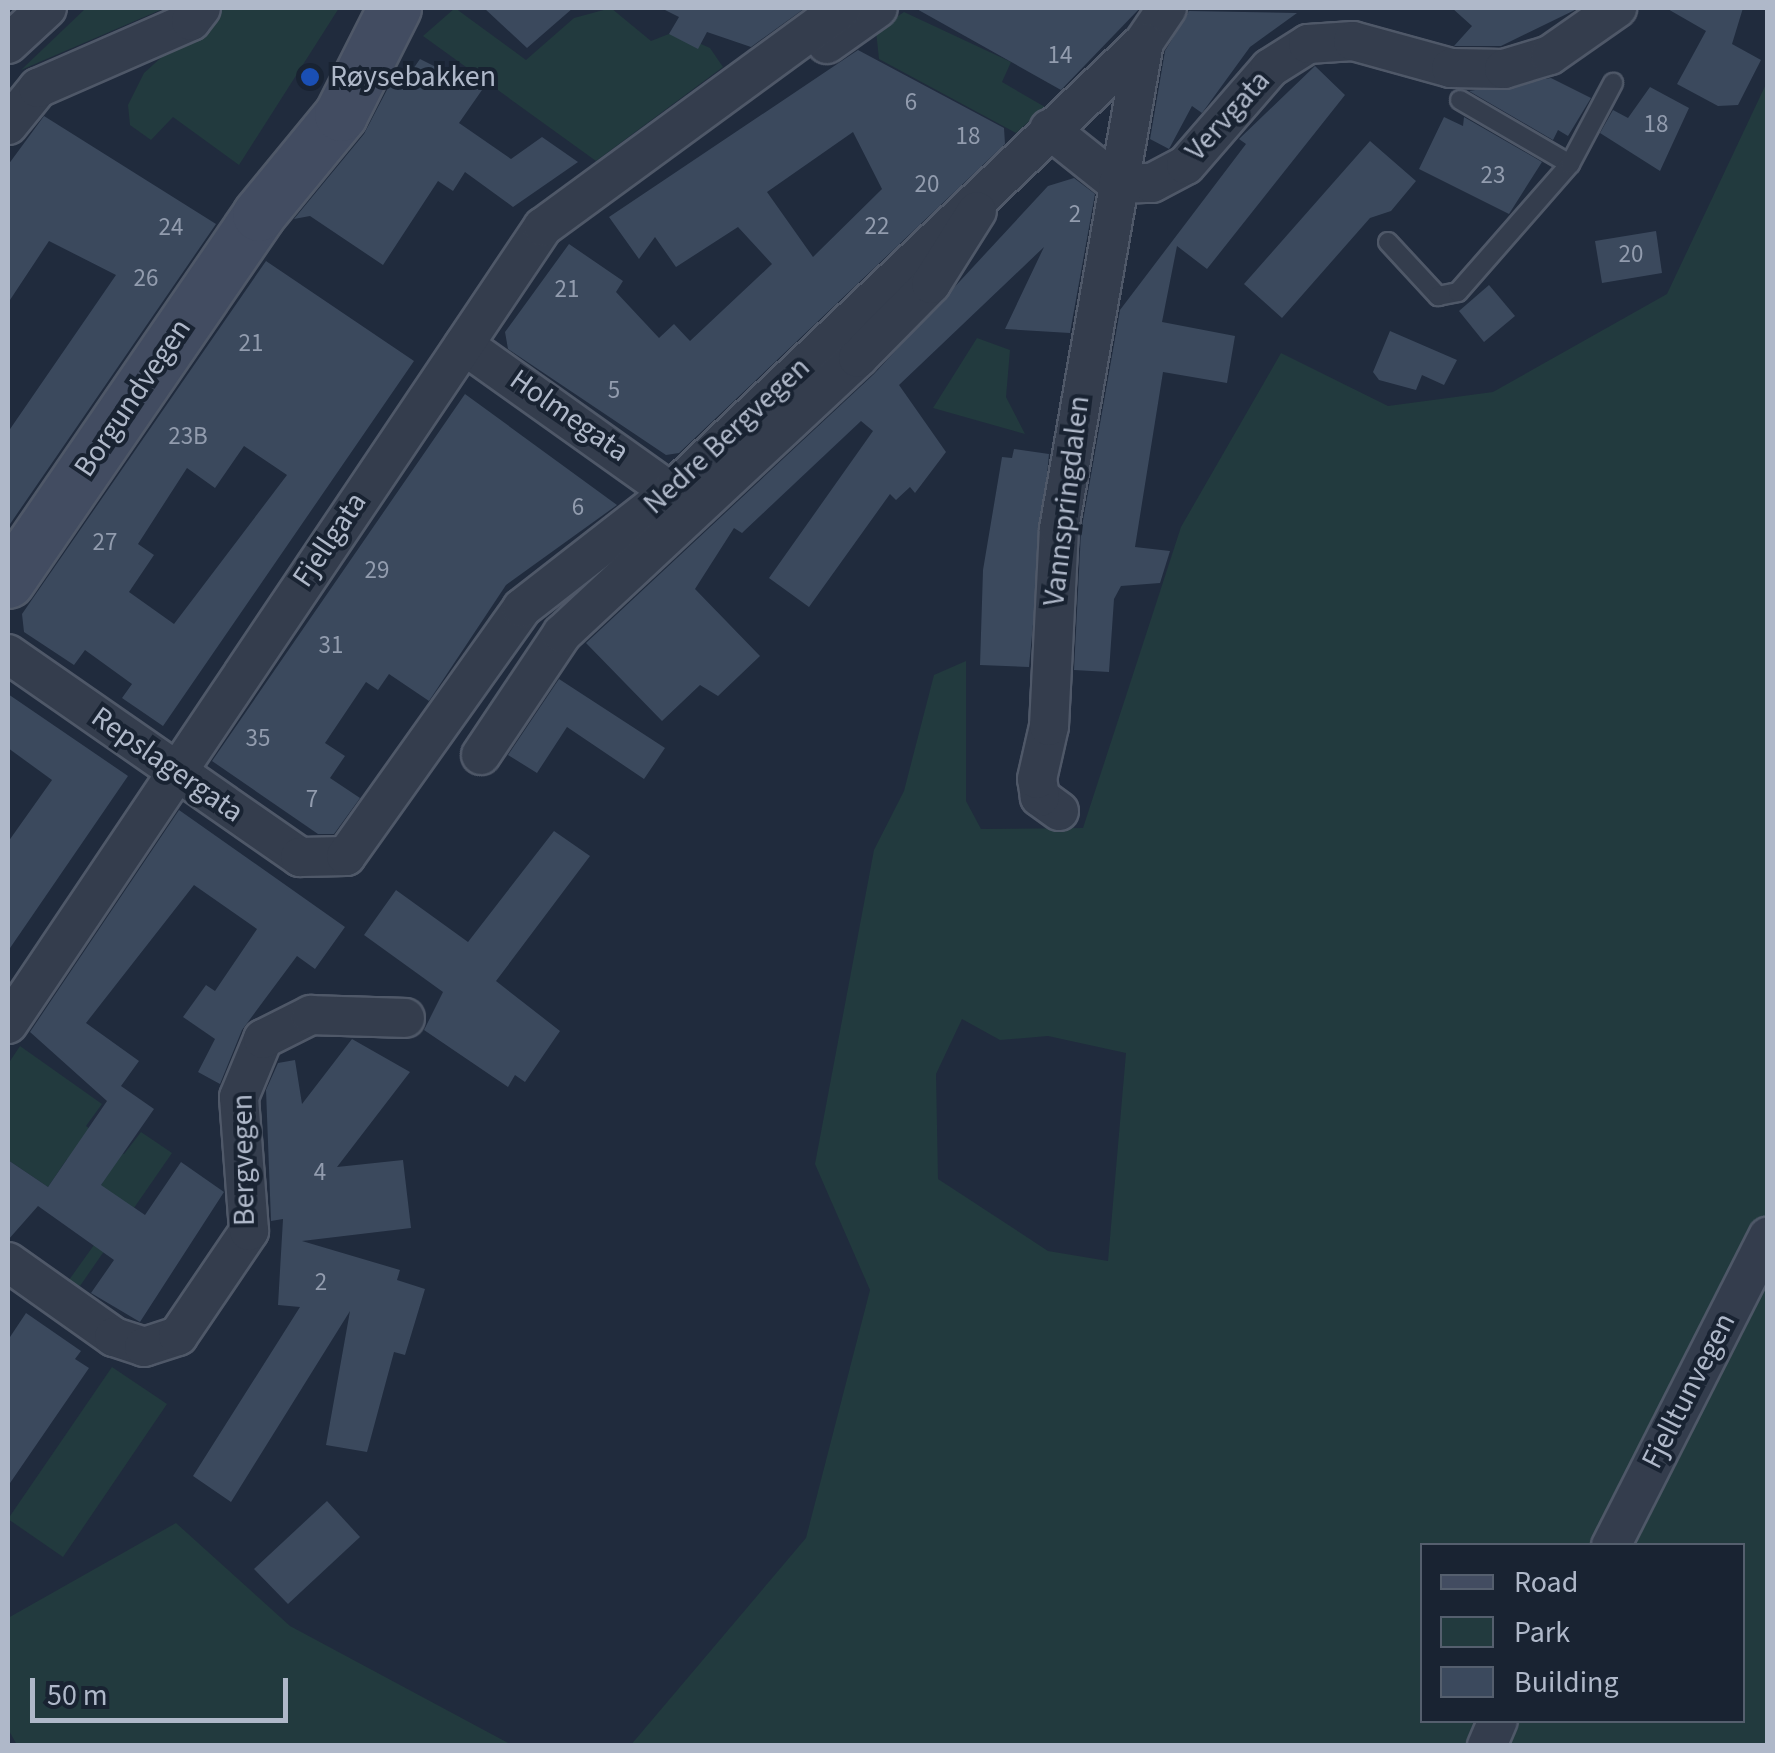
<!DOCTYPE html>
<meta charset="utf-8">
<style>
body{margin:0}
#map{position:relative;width:1775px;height:1753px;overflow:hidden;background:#202b3d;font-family:"Source Sans 3",sans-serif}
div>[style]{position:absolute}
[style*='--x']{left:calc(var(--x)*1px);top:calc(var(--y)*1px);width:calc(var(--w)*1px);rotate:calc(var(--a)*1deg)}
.green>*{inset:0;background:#223a3e}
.building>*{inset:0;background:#3b495d}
.roads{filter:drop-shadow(2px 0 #4f5868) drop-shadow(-2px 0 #4f5868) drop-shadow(0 2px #4f5868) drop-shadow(0 -2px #4f5868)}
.service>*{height:18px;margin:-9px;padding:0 9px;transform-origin:9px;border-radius:9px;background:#343d4d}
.minor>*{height:38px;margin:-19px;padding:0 19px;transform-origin:19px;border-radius:19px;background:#343d4d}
.secondary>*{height:52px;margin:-26px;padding:0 26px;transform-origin:26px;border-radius:26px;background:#424c61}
.dots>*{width:28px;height:28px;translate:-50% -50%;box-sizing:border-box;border:5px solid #192332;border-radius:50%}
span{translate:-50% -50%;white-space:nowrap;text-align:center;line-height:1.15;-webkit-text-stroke:8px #192332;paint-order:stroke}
.number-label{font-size:25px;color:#929cae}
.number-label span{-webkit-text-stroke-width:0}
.poi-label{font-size:30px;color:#afb8c9}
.left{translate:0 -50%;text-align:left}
.street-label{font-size:30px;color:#afb8c9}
.frame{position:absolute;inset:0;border:10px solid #afb8c9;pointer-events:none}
.legend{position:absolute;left:1420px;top:1543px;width:325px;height:180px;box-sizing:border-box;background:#192332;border:2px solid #555f6e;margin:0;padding:12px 18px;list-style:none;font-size:30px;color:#afb8c9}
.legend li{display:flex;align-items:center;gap:20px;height:50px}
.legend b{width:50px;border:2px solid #555f6e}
.scale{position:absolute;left:30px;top:1678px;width:258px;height:45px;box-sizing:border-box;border:5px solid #afb8c9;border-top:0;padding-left:12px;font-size:30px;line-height:35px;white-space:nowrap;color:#afb8c9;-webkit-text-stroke:8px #192332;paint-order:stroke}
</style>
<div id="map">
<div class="green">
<div style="clip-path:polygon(86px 8px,165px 8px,21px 70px)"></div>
<div style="clip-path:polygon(216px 8px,339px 8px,239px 165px,173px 117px,151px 140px,130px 125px,128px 105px,144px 73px)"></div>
<div style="clip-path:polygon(455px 8px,526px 60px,574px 18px,611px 8px,651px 41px,674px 32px,710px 48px,723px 67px,596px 161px,423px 36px)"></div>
<div style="clip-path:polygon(904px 12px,1011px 62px,1002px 82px,1045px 107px,1016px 133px,879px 59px,876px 31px)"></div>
<div style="clip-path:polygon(evenodd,1767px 82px,1767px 1745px,630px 1746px,806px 1538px,870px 1290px,815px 1164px,874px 850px,904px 791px,934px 675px,966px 661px,966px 801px,981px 829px,1083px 828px,1181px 527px,1281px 353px,1388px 406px,1493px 392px,1667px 294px,1767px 82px,962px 1019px,1000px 1040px,1048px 1036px,1126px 1053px,1108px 1261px,1048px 1251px,938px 1179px,936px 1074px,962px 1019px,1767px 82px,1422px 1546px,1742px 1546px,1742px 1720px,1422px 1720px,1422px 1546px)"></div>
<div style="clip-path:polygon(977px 338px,1010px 350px,1006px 397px,1025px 434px,933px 408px)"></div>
<div style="clip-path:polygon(20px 1046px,102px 1104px,86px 1126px,124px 1154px,141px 1132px,172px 1153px,80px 1286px,69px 1280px,94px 1245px,73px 1229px,103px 1182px,67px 1159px,48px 1187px,8px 1160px,8px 1064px)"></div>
<div style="clip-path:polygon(112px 1367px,167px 1404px,63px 1557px,8px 1519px)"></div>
<div style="clip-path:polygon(176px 1523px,290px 1626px,512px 1745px,17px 1745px,8px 1729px,8px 1618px)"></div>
</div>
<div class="building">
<div style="clip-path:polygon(484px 8px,573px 8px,527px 48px)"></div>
<div style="clip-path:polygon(661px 8px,805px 8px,751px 47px,707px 32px,698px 49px,669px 34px,679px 17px)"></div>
<div style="clip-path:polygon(915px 8px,1140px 8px,1061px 90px)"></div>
<div style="clip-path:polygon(1452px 8px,1579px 8px,1501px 46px,1454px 46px,1472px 26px)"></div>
<div style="clip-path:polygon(1666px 8px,1743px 8px,1732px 44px,1761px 60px,1738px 105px,1718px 106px,1677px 84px,1706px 31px)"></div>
<div style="clip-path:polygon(1189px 11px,1297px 13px,1250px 47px,1202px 113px,1192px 106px,1169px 149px,1150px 139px,1165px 51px)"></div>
<div style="clip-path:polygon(evenodd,858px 50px,1004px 128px,1005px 144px,679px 453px,666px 455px,508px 349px,505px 332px,569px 244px,623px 281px,616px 292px,659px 338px,674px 324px,690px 341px,772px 264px,738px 227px,676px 267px,655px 237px,639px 259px,609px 217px,858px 50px,853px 132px,882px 189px,813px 257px,767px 192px,853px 132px)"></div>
<div style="clip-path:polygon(420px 59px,482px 90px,459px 123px,511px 159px,542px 137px,578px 162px,513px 207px,465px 172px,453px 191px,438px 181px,383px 265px,310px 216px,294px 219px,364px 134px,390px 84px,399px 89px)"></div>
<div style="clip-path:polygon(1315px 66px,1345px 95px,1207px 269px,1177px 246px,1162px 322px,1235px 336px,1227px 383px,1163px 372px,1135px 547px,1170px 551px,1160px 583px,1121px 586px,1114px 599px,1109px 672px,1074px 670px,1081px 532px,1120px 310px,1246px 144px,1239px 139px)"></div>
<div style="clip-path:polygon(1551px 78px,1591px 98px,1568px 136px,1558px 130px,1553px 140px,1469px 91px)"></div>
<div style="clip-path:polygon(1650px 87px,1689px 108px,1660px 171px,1600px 133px,1613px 110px,1628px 118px)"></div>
<div style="clip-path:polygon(44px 116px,216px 224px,8px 527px,8px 432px,116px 275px,49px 241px,8px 303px,8px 165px)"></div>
<div style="clip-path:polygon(1444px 117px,1463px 126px,1464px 117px,1542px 162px,1509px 214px,1419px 169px)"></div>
<div style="clip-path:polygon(1370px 141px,1416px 181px,1391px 211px,1370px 218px,1282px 318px,1244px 284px)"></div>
<div style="clip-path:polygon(1074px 178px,1095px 194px,1070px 333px,1005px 329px,1044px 247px,899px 385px,946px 452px,915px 493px,910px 487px,896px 500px,890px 494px,809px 607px,769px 578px,873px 431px,861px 421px,742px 533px,734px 528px,695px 589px,760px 656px,718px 696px,700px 685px,662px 721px,586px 643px,874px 374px,1048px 186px)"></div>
<div style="clip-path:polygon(1656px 231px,1662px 273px,1602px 283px,1595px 241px)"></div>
<div style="clip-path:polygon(evenodd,266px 261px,414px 361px,163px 726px,122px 698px,132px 684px,85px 650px,74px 665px,24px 632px,22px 614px,266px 261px,244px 446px,287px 475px,174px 624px,129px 592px,154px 555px,138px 544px,187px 468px,215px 488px,244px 446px)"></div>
<div style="clip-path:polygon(1489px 285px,1515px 316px,1484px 342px,1459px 311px)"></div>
<div style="clip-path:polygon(1390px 331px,1457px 360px,1444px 385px,1422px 375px,1416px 390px,1379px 380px,1373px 372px)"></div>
<div style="clip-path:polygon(465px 394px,617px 505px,506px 585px,429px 701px,389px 674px,378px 690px,366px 682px,325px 743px,345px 756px,330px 778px,360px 798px,334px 834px,318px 834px,212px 761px)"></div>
<div style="clip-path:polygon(1014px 449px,1049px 454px,1029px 667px,980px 665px,983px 570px,1002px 457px,1012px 458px)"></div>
<div style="clip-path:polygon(559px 679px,665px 748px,644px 779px,567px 727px,537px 773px,508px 755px)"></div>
<div style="clip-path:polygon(8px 694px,128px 776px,8px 951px,8px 842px,52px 780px,8px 748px)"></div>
<div style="clip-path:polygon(179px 810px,345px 927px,315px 969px,297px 956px,242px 1030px,220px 1084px,198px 1072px,215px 1039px,183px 1017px,206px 985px,215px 991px,257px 929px,194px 885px,86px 1023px,139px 1061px,121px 1086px,154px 1109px,101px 1185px,145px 1215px,181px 1162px,224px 1192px,140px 1322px,91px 1293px,114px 1260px,38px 1206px,8px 1240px,8px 1160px,48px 1187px,107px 1101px,30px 1032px)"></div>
<div style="clip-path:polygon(554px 831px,590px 856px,496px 981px,560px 1031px,525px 1082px,515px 1075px,508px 1087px,424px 1030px,443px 992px,364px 935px,396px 890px,468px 942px)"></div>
<div style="clip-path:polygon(352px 1039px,410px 1072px,337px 1167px,403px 1160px,411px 1228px,302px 1241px,400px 1270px,397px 1280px,425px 1289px,405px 1355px,394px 1352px,367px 1452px,326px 1445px,350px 1311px,231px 1502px,193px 1476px,300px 1307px,278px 1305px,283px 1219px,271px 1221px,266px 1090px,278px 1063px,295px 1060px,302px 1104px)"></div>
<div style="clip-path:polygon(26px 1313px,81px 1351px,75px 1359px,89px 1368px,8px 1486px,8px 1340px)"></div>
<div style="clip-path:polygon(327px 1501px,360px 1537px,288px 1604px,254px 1569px)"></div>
</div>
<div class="roads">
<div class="service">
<div style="--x:1460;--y:100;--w:127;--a:30.2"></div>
<div style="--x:1388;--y:242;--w:74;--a:47.2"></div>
<div style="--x:1438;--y:296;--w:20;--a:-11"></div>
<div style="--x:1458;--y:292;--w:170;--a:-48.8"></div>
<div style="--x:1570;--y:164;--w:92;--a:-62"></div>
</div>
<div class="minor">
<div style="--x:8;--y:44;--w:53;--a:-42.7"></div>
<div style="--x:827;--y:44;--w:62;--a:-35.2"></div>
<div style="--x:8;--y:125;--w:48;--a:-51"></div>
<div style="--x:38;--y:88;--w:167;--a:-23.6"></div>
<div style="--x:191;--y:21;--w:16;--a:-52"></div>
<div style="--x:1049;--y:129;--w:88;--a:38.6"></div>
<div style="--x:1118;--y:184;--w:34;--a:-2"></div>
<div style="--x:1152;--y:183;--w:38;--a:-28"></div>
<div style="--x:1186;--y:165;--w:128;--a:-49.1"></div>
<div style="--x:1270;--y:68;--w:45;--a:-32.3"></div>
<div style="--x:1308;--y:44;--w:45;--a:-3.8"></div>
<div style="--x:1353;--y:41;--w:102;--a:15.4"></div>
<div style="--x:1451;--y:68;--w:53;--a:1.1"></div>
<div style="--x:1504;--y:69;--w:48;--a:-16.9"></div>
<div style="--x:1550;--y:55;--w:82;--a:-35"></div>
<div style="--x:464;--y:345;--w:254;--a:35.4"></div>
<div style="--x:8;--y:654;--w:356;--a:34.8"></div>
<div style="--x:300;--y:857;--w:46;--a:-1.2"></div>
<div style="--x:346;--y:856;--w:304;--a:-54.6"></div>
<div style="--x:522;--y:608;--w:189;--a:-37.9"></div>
<div style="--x:671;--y:492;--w:653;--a:-43.57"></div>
<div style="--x:1144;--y:42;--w:41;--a:-55.9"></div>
<div style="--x:481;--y:755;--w:146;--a:-56.2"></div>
<div style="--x:562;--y:634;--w:405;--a:-43"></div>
<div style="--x:858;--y:358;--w:104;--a:-45.4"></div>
<div style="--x:931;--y:284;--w:86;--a:-57.8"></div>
<div style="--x:1059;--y:811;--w:24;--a:-144"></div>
<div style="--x:1040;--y:797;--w:18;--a:-99"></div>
<div style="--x:1037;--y:779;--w:54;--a:-77.2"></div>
<div style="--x:1049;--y:726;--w:197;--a:-87.1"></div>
<div style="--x:1059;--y:529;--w:494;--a:-80.1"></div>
<div style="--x:8;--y:1024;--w:960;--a:-56.13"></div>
<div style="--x:543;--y:227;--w:371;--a:-36.2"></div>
<div style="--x:8;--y:1262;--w:130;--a:35.3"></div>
<div style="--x:114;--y:1337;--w:32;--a:18"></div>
<div style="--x:144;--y:1347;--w:36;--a:-18"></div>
<div style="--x:178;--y:1336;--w:127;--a:-55.9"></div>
<div style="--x:249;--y:1231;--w:134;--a:-94.3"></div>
<div style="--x:239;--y:1097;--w:63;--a:-67.5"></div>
<div style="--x:263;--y:1039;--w:54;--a:-26.6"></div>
<div style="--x:311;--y:1015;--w:94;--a:1.8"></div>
<div style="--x:1611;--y:1546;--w:347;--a:-63.1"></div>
<div style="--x:1487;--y:1746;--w:28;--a:-67"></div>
</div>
<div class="secondary">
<div style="--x:8;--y:582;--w:445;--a:-55.6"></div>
<div style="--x:259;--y:215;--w:129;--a:-50.6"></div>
<div style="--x:341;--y:115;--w:120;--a:-63.2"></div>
</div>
</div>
<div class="dots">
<div style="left:310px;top:77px;background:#1a4fb4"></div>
</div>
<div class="number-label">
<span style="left:1060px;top:55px">14</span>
<span style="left:911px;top:102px">6</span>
<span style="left:1656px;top:124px">18</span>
<span style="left:968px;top:136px">18</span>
<span style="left:1493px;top:175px">23</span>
<span style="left:927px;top:184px">20</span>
<span style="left:1075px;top:214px">2</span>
<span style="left:877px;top:226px">22</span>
<span style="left:171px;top:227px">24</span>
<span style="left:1631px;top:254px">20</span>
<span style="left:146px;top:278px">26</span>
<span style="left:567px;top:289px">21</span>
<span style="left:251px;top:343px">21</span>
<span style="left:614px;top:390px">5</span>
<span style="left:188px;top:436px">23B</span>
<span style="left:578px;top:507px">6</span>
<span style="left:105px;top:542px">27</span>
<span style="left:377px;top:570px">29</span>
<span style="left:331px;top:645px">31</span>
<span style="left:258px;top:738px">35</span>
<span style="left:312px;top:799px">7</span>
<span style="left:320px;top:1172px">4</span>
<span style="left:321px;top:1282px">2</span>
</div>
<div class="poi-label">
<span class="left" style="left:330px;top:77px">Røysebakken</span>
</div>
<div class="street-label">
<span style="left:1228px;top:116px;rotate:-48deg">Vervgata</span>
<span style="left:133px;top:398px;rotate:-56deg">Borgundvegen</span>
<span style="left:569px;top:416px;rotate:35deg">Holmegata</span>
<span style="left:727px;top:436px;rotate:-43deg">Nedre Bergvegen</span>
<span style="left:1067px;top:501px;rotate:-83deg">Vannspringdalen</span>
<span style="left:330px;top:540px;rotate:-56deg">Fjellgata</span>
<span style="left:167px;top:765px;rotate:35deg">Repslagergata</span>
<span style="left:244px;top:1160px;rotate:-91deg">Bergvegen</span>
<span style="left:1689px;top:1391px;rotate:-63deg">Fjelltunvegen</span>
</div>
<div class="frame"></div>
<ul class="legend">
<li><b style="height:12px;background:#424c61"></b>Road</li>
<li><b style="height:28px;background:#223a3e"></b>Park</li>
<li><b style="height:28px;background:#3b495d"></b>Building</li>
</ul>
<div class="scale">50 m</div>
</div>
